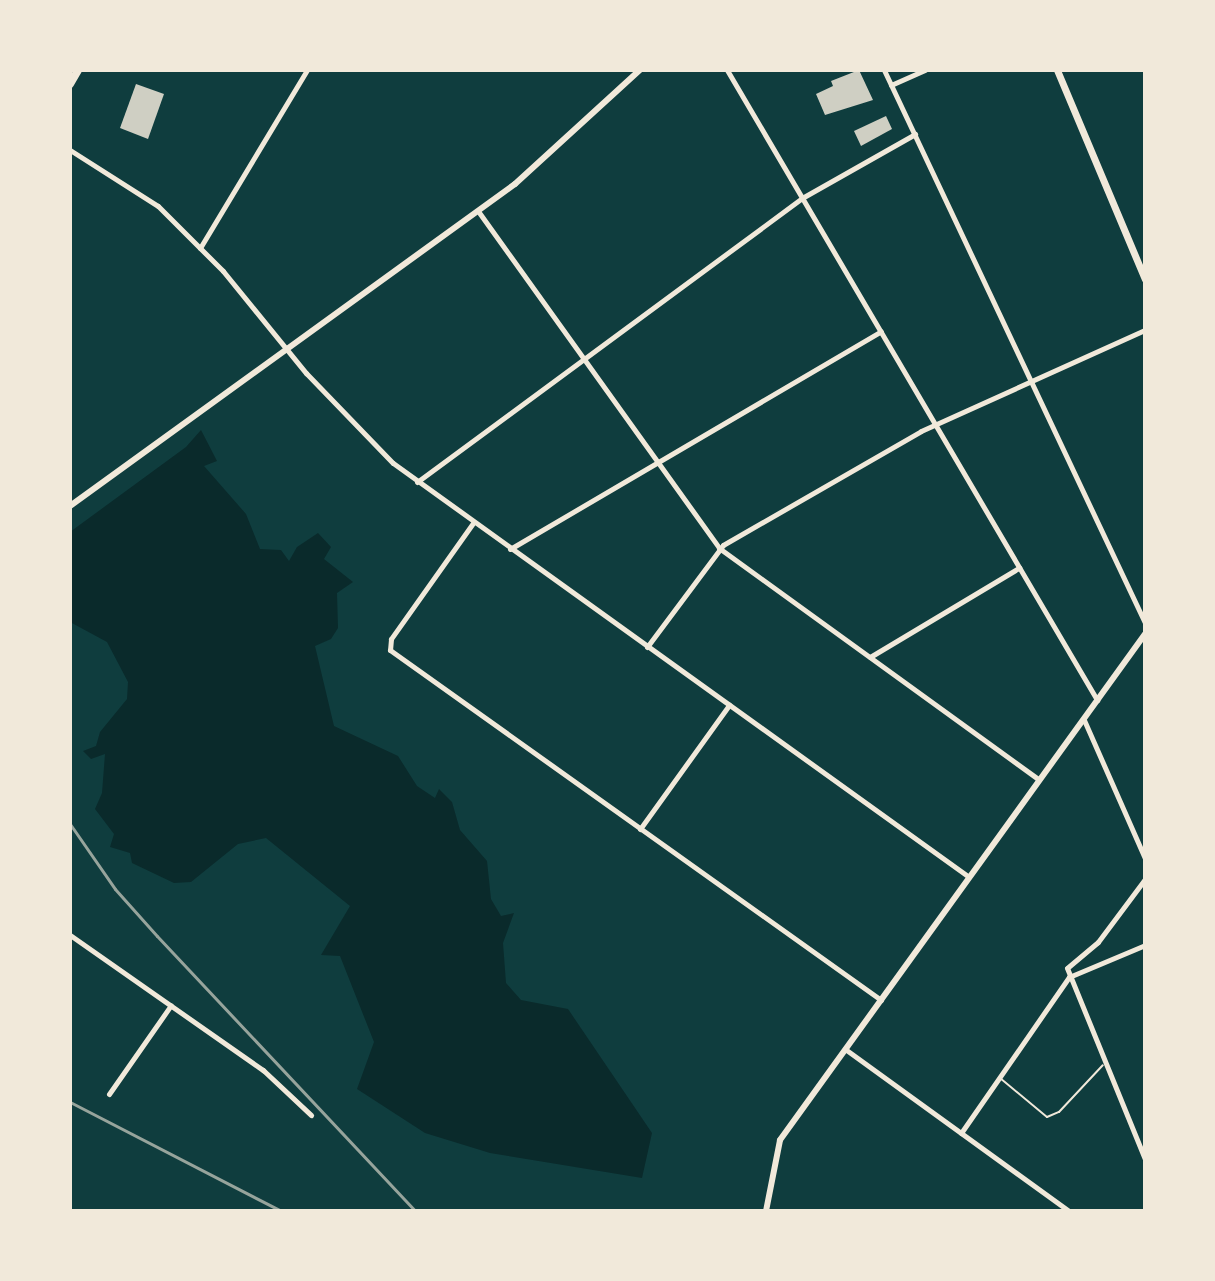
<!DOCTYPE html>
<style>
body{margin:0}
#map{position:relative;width:1215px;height:1281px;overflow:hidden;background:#0f3d3e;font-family:"Exo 2",sans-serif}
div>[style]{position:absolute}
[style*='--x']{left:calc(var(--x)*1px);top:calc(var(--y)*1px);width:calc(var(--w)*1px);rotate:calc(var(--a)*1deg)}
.water>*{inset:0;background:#0a2a2b}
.building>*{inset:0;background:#cfcfc3}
.service>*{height:2px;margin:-1px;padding:0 1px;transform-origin:1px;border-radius:1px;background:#f1e9da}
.minor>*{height:5px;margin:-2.5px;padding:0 2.5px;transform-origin:2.5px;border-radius:2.5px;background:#f1e9da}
.tertiary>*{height:6px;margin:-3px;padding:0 3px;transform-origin:3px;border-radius:3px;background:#f1e9da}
.secondary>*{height:6px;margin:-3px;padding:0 3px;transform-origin:3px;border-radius:3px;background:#f1e9da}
.primary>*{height:7px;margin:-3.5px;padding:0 3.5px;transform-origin:3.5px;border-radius:3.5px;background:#f1e9da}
.trunk>*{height:8px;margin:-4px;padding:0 4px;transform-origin:4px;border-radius:4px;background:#f1e9da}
.rail>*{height:3px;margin:-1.5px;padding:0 1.5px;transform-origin:1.5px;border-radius:1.5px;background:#97a49c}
span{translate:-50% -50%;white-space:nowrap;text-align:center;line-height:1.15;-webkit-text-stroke:8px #f1e9da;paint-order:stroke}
.frame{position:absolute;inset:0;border:72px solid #f1e9da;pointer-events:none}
</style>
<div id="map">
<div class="water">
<div style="clip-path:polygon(201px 430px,217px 461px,204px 466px,246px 514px,260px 549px,281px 550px,289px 561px,297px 547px,318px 533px,331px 547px,324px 559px,353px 582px,337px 593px,338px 628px,331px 639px,315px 646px,334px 726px,398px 756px,417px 786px,435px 798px,439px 789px,452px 802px,460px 830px,487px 861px,491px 899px,501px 916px,514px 913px,503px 943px,506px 983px,521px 1000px,568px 1009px,652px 1133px,642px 1178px,490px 1153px,425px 1133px,357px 1089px,374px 1042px,340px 956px,321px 955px,350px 906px,266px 838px,238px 844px,191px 882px,174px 883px,132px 863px,130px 853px,110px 847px,114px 834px,95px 809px,102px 793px,105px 754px,91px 759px,83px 751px,96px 746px,100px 732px,127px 699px,128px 682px,107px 642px,70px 622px,70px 532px,186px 447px)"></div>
</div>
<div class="building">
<div style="clip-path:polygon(859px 70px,873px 100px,825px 115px,816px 94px,833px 86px,831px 81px)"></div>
<div style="clip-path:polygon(136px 84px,164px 94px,148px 139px,120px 128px)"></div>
<div style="clip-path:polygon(886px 116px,892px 129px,861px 146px,854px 131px)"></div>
</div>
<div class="service">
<div style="--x:1000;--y:1078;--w:61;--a:39.7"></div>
<div style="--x:1047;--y:1117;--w:13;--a:-23"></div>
<div style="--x:1059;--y:1112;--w:64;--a:-46.9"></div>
</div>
<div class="minor">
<div style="--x:727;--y:70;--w:731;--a:59.57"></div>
<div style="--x:884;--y:70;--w:611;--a:64.73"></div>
<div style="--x:891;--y:85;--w:37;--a:-24"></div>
<div style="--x:70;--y:150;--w:104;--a:32.5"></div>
<div style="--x:158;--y:206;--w:92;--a:45"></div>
<div style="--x:223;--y:271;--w:132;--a:50.9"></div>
<div style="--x:306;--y:373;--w:125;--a:46"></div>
<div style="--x:393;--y:463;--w:709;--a:35.71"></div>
<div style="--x:478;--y:211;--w:414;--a:54.4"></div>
<div style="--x:719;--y:548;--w:395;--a:35.9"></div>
<div style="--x:200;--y:248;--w:208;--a:-59"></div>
<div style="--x:417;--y:482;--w:478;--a:-36.4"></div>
<div style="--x:802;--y:198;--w:130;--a:-29.5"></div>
<div style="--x:473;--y:523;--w:142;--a:125.3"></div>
<div style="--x:391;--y:639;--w:11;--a:95"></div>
<div style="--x:390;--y:650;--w:603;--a:35.48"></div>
<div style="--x:510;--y:549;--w:430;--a:-30.4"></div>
<div style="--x:647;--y:647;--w:127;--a:-53.3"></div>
<div style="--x:723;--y:545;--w:228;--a:-29.9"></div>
<div style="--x:921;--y:431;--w:246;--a:-24.3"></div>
<div style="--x:870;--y:657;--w:174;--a:-30.9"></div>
<div style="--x:1084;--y:720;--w:151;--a:66.2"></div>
<div style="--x:640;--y:829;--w:153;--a:-54.3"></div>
<div style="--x:1145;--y:879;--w:79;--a:126.7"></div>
<div style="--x:1098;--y:942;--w:40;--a:140"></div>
<div style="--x:1067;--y:968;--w:206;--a:67.8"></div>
<div style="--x:70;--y:935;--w:236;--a:35"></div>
<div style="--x:263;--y:1070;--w:66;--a:43.2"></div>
<div style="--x:845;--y:1049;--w:276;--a:35.9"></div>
<div style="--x:109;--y:1094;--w:108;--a:-55.1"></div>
<div style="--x:961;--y:1133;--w:190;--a:-55.3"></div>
<div style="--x:1069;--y:977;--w:82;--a:-22.8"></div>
</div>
<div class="tertiary">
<div style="--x:70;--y:506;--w:549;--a:-35.89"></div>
<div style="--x:515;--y:184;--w:169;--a:-42.4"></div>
</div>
<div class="secondary">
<div style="--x:766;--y:1211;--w:72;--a:-78.8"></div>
<div style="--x:780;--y:1140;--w:624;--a:-54.2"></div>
</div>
<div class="primary">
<div style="--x:1057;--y:70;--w:227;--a:67.2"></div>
</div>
<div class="trunk">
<div style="--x:70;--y:84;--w:16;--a:-60"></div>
</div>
<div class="rail">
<div style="--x:70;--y:824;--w:79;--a:55.3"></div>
<div style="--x:115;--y:889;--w:63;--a:48.2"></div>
<div style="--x:157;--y:936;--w:377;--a:46.8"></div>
<div style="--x:70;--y:1102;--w:237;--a:27.3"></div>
</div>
<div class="frame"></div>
</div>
